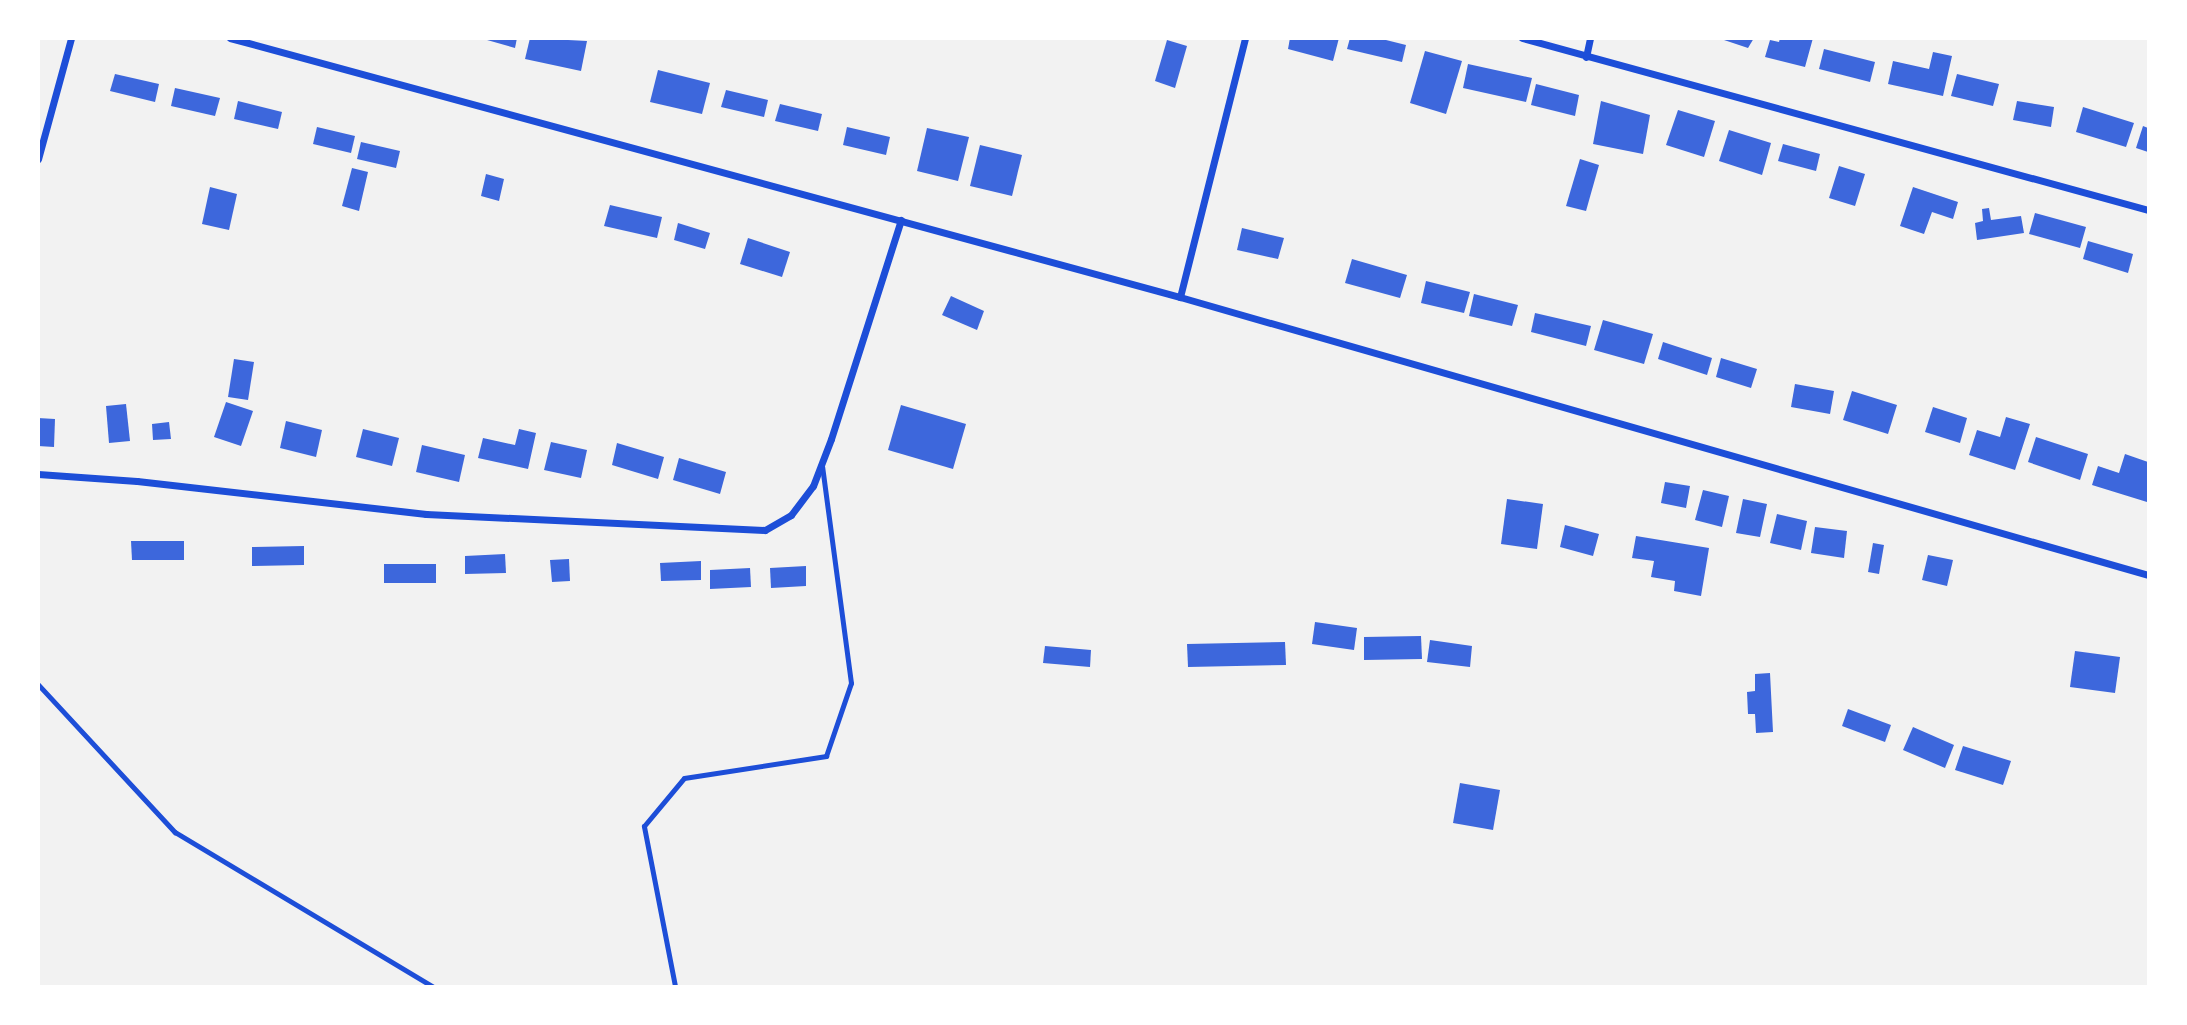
<!DOCTYPE html>
<style>
body{margin:0}
#map{position:relative;width:2187px;height:1025px;overflow:hidden;background:#f2f2f2;font-family:"Golos Text",sans-serif}
div>[style]{position:absolute}
[style*='--x']{left:calc(var(--x)*1px);top:calc(var(--y)*1px);width:calc(var(--w)*1px);rotate:calc(var(--a)*1deg)}
.building>*{inset:0;background:#3d67dc}
.path>*{height:4.5px;margin:-2.25px;padding:0 2.25px;transform-origin:2.25px;border-radius:2.25px;background:#1d4ed8}
.service>*{height:5px;margin:-2.5px;padding:0 2.5px;transform-origin:2.5px;border-radius:2.5px;background:#1d4ed8}
.minor>*{height:7px;margin:-3.5px;padding:0 3.5px;transform-origin:3.5px;border-radius:3.5px;background:#1d4ed8}
span{translate:-50% -50%;white-space:nowrap;text-align:center;line-height:1.15;-webkit-text-stroke:5px #fff;paint-order:stroke}
.frame{position:absolute;inset:0;border:40px solid #fff;pointer-events:none}
</style>
<div id="map">
<div class="building">
<div style="clip-path:polygon(480px 38px,517px 38px,515px 48px)"></div>
<div style="clip-path:polygon(530px 38px,587px 41px,581px 71px,525px 59px)"></div>
<div style="clip-path:polygon(1290px 38px,1339px 38px,1333px 61px,1288px 49px)"></div>
<div style="clip-path:polygon(1350px 38px,1378px 38px,1406px 45px,1402px 62px,1347px 49px)"></div>
<div style="clip-path:polygon(1718px 38px,1754px 38px,1748px 48px)"></div>
<div style="clip-path:polygon(1780px 38px,1813px 38px,1805px 67px,1765px 57px,1770px 40px,1779px 42px)"></div>
<div style="clip-path:polygon(1167px 40px,1187px 46px,1175px 88px,1155px 81px)"></div>
<div style="clip-path:polygon(1824px 49px,1875px 62px,1870px 82px,1819px 69px)"></div>
<div style="clip-path:polygon(1425px 51px,1462px 61px,1446px 114px,1410px 103px)"></div>
<div style="clip-path:polygon(1933px 52px,1952px 56px,1943px 96px,1888px 84px,1893px 61px,1929px 69px)"></div>
<div style="clip-path:polygon(1468px 64px,1532px 78px,1526px 102px,1463px 88px)"></div>
<div style="clip-path:polygon(658px 70px,710px 83px,702px 114px,650px 102px)"></div>
<div style="clip-path:polygon(115px 74px,159px 84px,155px 102px,110px 91px)"></div>
<div style="clip-path:polygon(1957px 74px,1999px 84px,1993px 106px,1951px 96px)"></div>
<div style="clip-path:polygon(1536px 84px,1579px 95px,1575px 116px,1531px 105px)"></div>
<div style="clip-path:polygon(175px 88px,220px 98px,215px 116px,171px 106px)"></div>
<div style="clip-path:polygon(726px 90px,768px 100px,764px 117px,721px 107px)"></div>
<div style="clip-path:polygon(238px 101px,282px 112px,278px 129px,234px 119px)"></div>
<div style="clip-path:polygon(1601px 101px,1650px 115px,1643px 154px,1593px 144px)"></div>
<div style="clip-path:polygon(2017px 101px,2054px 107px,2051px 127px,2013px 120px)"></div>
<div style="clip-path:polygon(780px 104px,822px 114px,818px 131px,775px 121px)"></div>
<div style="clip-path:polygon(2083px 107px,2134px 123px,2126px 147px,2076px 132px)"></div>
<div style="clip-path:polygon(1678px 110px,1715px 121px,1704px 157px,1666px 145px)"></div>
<div style="clip-path:polygon(2143px 126px,2148px 128px,2148px 152px,2136px 148px)"></div>
<div style="clip-path:polygon(317px 127px,355px 136px,351px 153px,313px 144px)"></div>
<div style="clip-path:polygon(847px 127px,890px 137px,886px 155px,843px 145px)"></div>
<div style="clip-path:polygon(927px 128px,969px 137px,958px 181px,917px 171px)"></div>
<div style="clip-path:polygon(1729px 130px,1771px 143px,1762px 175px,1719px 161px)"></div>
<div style="clip-path:polygon(361px 142px,400px 151px,396px 168px,357px 159px)"></div>
<div style="clip-path:polygon(1783px 144px,1820px 154px,1816px 171px,1778px 161px)"></div>
<div style="clip-path:polygon(980px 145px,1022px 155px,1012px 196px,970px 186px)"></div>
<div style="clip-path:polygon(1580px 159px,1599px 165px,1586px 211px,1566px 206px)"></div>
<div style="clip-path:polygon(1839px 166px,1865px 174px,1855px 206px,1829px 198px)"></div>
<div style="clip-path:polygon(352px 168px,368px 172px,359px 211px,342px 206px)"></div>
<div style="clip-path:polygon(486px 174px,504px 179px,499px 201px,481px 196px)"></div>
<div style="clip-path:polygon(210px 187px,237px 194px,229px 230px,202px 224px)"></div>
<div style="clip-path:polygon(1913px 187px,1958px 202px,1953px 219px,1932px 212px,1924px 234px,1900px 226px)"></div>
<div style="clip-path:polygon(610px 205px,662px 217px,657px 238px,604px 226px)"></div>
<div style="clip-path:polygon(1989px 208px,1991px 220px,2021px 216px,2024px 233px,1977px 240px,1975px 223px,1983px 221px,1982px 209px)"></div>
<div style="clip-path:polygon(2035px 213px,2086px 227px,2080px 248px,2029px 234px)"></div>
<div style="clip-path:polygon(678px 223px,710px 233px,705px 249px,674px 240px)"></div>
<div style="clip-path:polygon(1242px 228px,1284px 238px,1278px 259px,1237px 250px)"></div>
<div style="clip-path:polygon(748px 238px,790px 252px,782px 277px,740px 264px)"></div>
<div style="clip-path:polygon(2088px 241px,2133px 254px,2128px 273px,2083px 259px)"></div>
<div style="clip-path:polygon(1352px 259px,1407px 275px,1400px 298px,1345px 283px)"></div>
<div style="clip-path:polygon(1426px 281px,1470px 292px,1464px 313px,1421px 303px)"></div>
<div style="clip-path:polygon(1474px 294px,1518px 305px,1512px 326px,1469px 316px)"></div>
<div style="clip-path:polygon(951px 296px,984px 311px,977px 330px,942px 315px)"></div>
<div style="clip-path:polygon(1535px 313px,1591px 326px,1586px 346px,1531px 332px)"></div>
<div style="clip-path:polygon(1603px 320px,1653px 334px,1644px 364px,1594px 350px)"></div>
<div style="clip-path:polygon(1663px 342px,1712px 358px,1707px 375px,1658px 359px)"></div>
<div style="clip-path:polygon(1721px 358px,1757px 369px,1751px 388px,1716px 377px)"></div>
<div style="clip-path:polygon(234px 359px,254px 362px,248px 400px,228px 397px)"></div>
<div style="clip-path:polygon(1795px 384px,1834px 391px,1830px 414px,1791px 407px)"></div>
<div style="clip-path:polygon(1852px 391px,1897px 405px,1888px 434px,1843px 420px)"></div>
<div style="clip-path:polygon(226px 402px,253px 411px,241px 446px,214px 437px)"></div>
<div style="clip-path:polygon(126px 404px,130px 441px,109px 443px,106px 406px)"></div>
<div style="clip-path:polygon(901px 405px,966px 424px,953px 469px,888px 450px)"></div>
<div style="clip-path:polygon(1933px 407px,1967px 418px,1960px 443px,1925px 432px)"></div>
<div style="clip-path:polygon(2006px 417px,2030px 424px,2015px 470px,1969px 455px,1977px 430px,2000px 437px)"></div>
<div style="clip-path:polygon(38px 418px,55px 419px,54px 447px,38px 446px)"></div>
<div style="clip-path:polygon(286px 421px,322px 430px,316px 457px,280px 448px)"></div>
<div style="clip-path:polygon(169px 422px,171px 439px,153px 440px,152px 424px)"></div>
<div style="clip-path:polygon(363px 429px,399px 438px,392px 466px,356px 457px)"></div>
<div style="clip-path:polygon(519px 429px,536px 433px,528px 469px,478px 458px,483px 438px,515px 445px)"></div>
<div style="clip-path:polygon(2036px 437px,2088px 454px,2080px 480px,2028px 462px)"></div>
<div style="clip-path:polygon(551px 442px,587px 450px,581px 478px,544px 470px)"></div>
<div style="clip-path:polygon(617px 443px,664px 457px,658px 479px,612px 465px)"></div>
<div style="clip-path:polygon(422px 445px,465px 455px,459px 482px,416px 472px)"></div>
<div style="clip-path:polygon(2125px 454px,2148px 462px,2147px 502px,2092px 485px,2098px 466px,2119px 473px)"></div>
<div style="clip-path:polygon(679px 458px,726px 472px,720px 494px,673px 480px)"></div>
<div style="clip-path:polygon(1665px 482px,1690px 486px,1686px 508px,1661px 503px)"></div>
<div style="clip-path:polygon(1703px 490px,1729px 496px,1722px 527px,1695px 520px)"></div>
<div style="clip-path:polygon(1507px 499px,1543px 504px,1537px 549px,1501px 544px)"></div>
<div style="clip-path:polygon(1743px 499px,1767px 504px,1760px 537px,1736px 533px)"></div>
<div style="clip-path:polygon(1777px 514px,1807px 521px,1801px 550px,1770px 543px)"></div>
<div style="clip-path:polygon(1565px 525px,1599px 534px,1593px 556px,1560px 547px)"></div>
<div style="clip-path:polygon(1815px 527px,1847px 531px,1844px 558px,1811px 553px)"></div>
<div style="clip-path:polygon(1636px 536px,1709px 548px,1701px 596px,1674px 591px,1675px 581px,1651px 577px,1654px 561px,1632px 558px)"></div>
<div style="clip-path:polygon(131px 541px,184px 541px,184px 560px,132px 560px)"></div>
<div style="clip-path:polygon(1873px 543px,1884px 545px,1879px 574px,1868px 572px)"></div>
<div style="clip-path:polygon(304px 546px,304px 565px,252px 566px,252px 547px)"></div>
<div style="clip-path:polygon(505px 554px,506px 573px,465px 574px,465px 556px)"></div>
<div style="clip-path:polygon(1928px 555px,1953px 560px,1947px 586px,1922px 580px)"></div>
<div style="clip-path:polygon(569px 559px,570px 581px,552px 582px,550px 560px)"></div>
<div style="clip-path:polygon(701px 561px,701px 580px,661px 581px,660px 563px)"></div>
<div style="clip-path:polygon(384px 564px,436px 564px,436px 583px,384px 583px)"></div>
<div style="clip-path:polygon(806px 566px,806px 586px,771px 588px,770px 568px)"></div>
<div style="clip-path:polygon(750px 568px,751px 587px,710px 589px,710px 570px)"></div>
<div style="clip-path:polygon(1315px 622px,1357px 628px,1354px 650px,1312px 644px)"></div>
<div style="clip-path:polygon(1421px 636px,1422px 659px,1364px 660px,1364px 637px)"></div>
<div style="clip-path:polygon(1430px 640px,1472px 646px,1470px 667px,1427px 662px)"></div>
<div style="clip-path:polygon(1285px 642px,1286px 665px,1188px 667px,1187px 644px)"></div>
<div style="clip-path:polygon(1045px 646px,1091px 650px,1090px 667px,1043px 663px)"></div>
<div style="clip-path:polygon(2075px 651px,2120px 657px,2115px 693px,2070px 687px)"></div>
<div style="clip-path:polygon(1770px 673px,1773px 732px,1756px 733px,1755px 714px,1748px 714px,1747px 692px,1755px 691px,1755px 674px)"></div>
<div style="clip-path:polygon(1848px 709px,1891px 725px,1885px 742px,1842px 726px)"></div>
<div style="clip-path:polygon(1913px 727px,1954px 745px,1945px 768px,1903px 750px)"></div>
<div style="clip-path:polygon(1963px 746px,2011px 761px,2003px 785px,1955px 770px)"></div>
<div style="clip-path:polygon(1460px 783px,1500px 790px,1493px 830px,1453px 823px)"></div>
</div>
<div class="path">
<div style="--x:38;--y:684;--w:202;--a:47.2"></div>
<div style="--x:175;--y:832;--w:300;--a:30.9"></div>
</div>
<div class="service">
<div style="--x:675;--y:986;--w:163;--a:-101"></div>
<div style="--x:644;--y:826;--w:62;--a:-50.2"></div>
<div style="--x:684;--y:778;--w:144;--a:-8.8"></div>
<div style="--x:826;--y:756;--w:77;--a:-71.1"></div>
<div style="--x:851;--y:683;--w:218;--a:-97.6"></div>
</div>
<div class="minor">
<div style="--x:230;--y:38;--w:985;--a:15.25"></div>
<div style="--x:1180;--y:297;--w:1007;--a:16.02"></div>
<div style="--x:1522;--y:38;--w:649;--a:15.36"></div>
<div style="--x:1586;--y:57;--w:19;--a:-78"></div>
<div style="--x:38;--y:159;--w:125;--a:-74.7"></div>
<div style="--x:1180;--y:297;--w:267;--a:-75.9"></div>
<div style="--x:38;--y:474;--w:99;--a:4"></div>
<div style="--x:137;--y:481;--w:291;--a:6.5"></div>
<div style="--x:426;--y:514;--w:339;--a:2.7"></div>
<div style="--x:765;--y:530;--w:30;--a:-30"></div>
<div style="--x:791;--y:515;--w:36;--a:-53"></div>
<div style="--x:813;--y:486;--w:50;--a:-69"></div>
<div style="--x:831;--y:439;--w:230;--a:-72.3"></div>
</div>
<div class="frame"></div>
</div>
